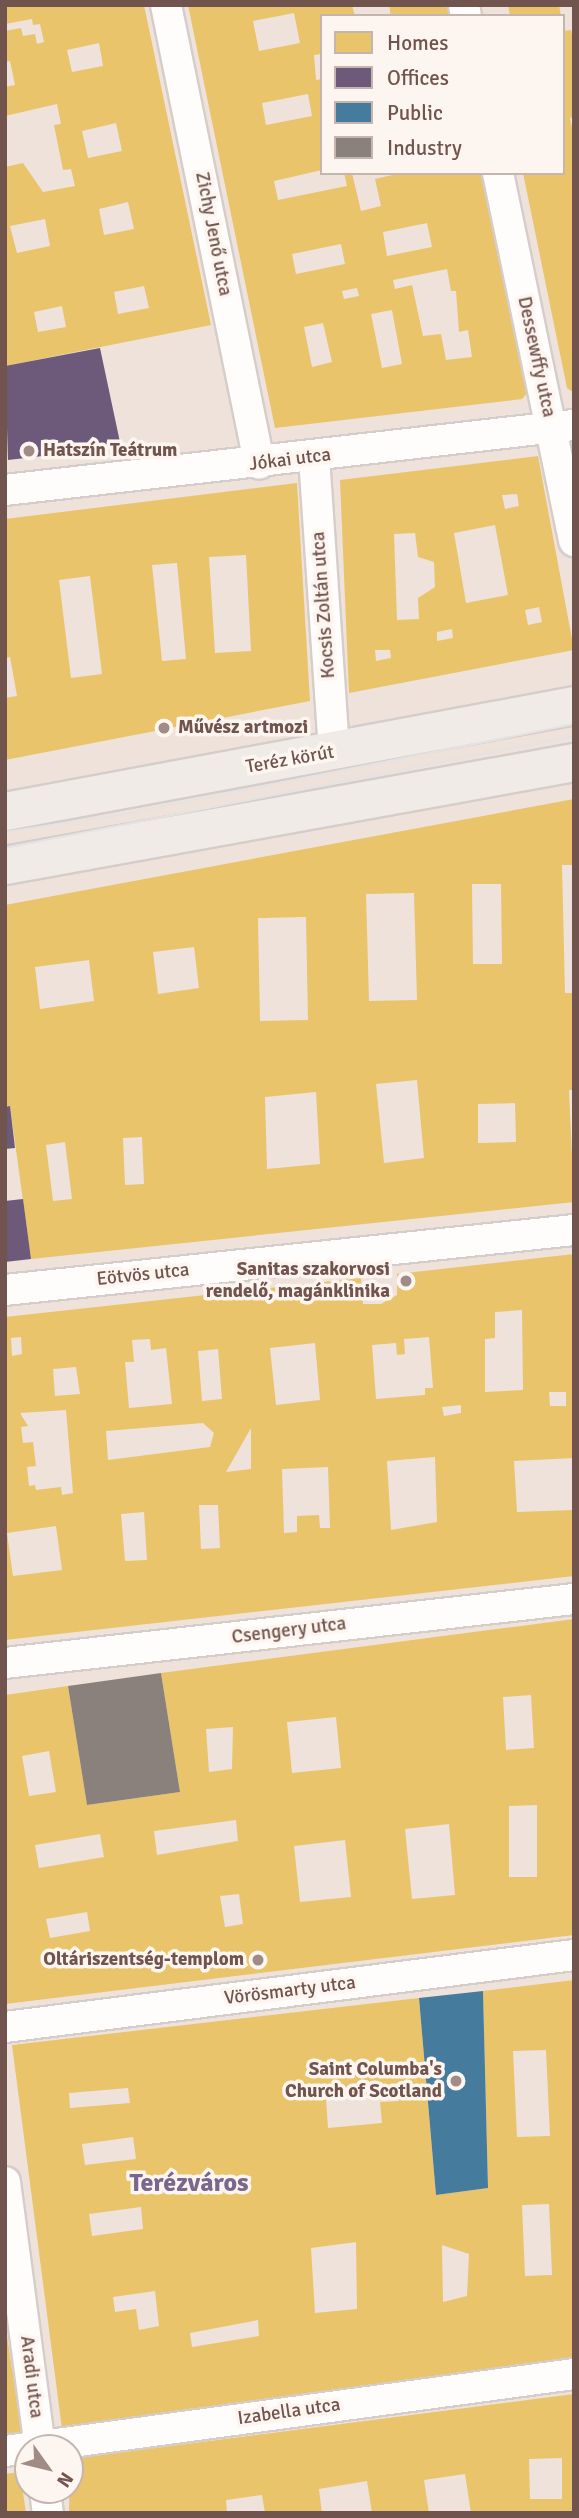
<!DOCTYPE html>
<meta charset="utf-8">
<style>
body{margin:0}
#map{position:relative;width:579px;height:2518px;overflow:hidden;background:#f6f1ed;font-family:Signika,sans-serif}
div>[style]{position:absolute}
[style*='--x']{left:calc(var(--x)*1px);top:calc(var(--y)*1px);width:calc(var(--w)*1px);rotate:calc(var(--a)*1deg)}
.residential>*{inset:0;background:#eee2db}
.homes>*{inset:0;background:#e9c46a}
.offices>*{inset:0;background:#6d597a}
.public>*{inset:0;background:#457b9d}
.industry>*{inset:0;background:#8a817c}
.roads{filter:drop-shadow(2px 0 #d5cdca) drop-shadow(-2px 0 #d5cdca) drop-shadow(0 2px #d5cdca) drop-shadow(0 -2px #d5cdca)}
.minor>*{height:30px;margin:-15px;padding:0 15px;transform-origin:15px;border-radius:15px;background:#fefdfc}
.major>*{height:37px;margin:-18.5px;padding:0 18.5px;transform-origin:18.5px;border-radius:18.5px;background:#f1ebe7}
.tram>*{height:2px;margin:-1px;padding:0 1px;transform-origin:1px;border-radius:1px;background:#e4e3e4}
.dots>*{width:19px;height:19px;translate:-50% -50%;box-sizing:border-box;border:4px solid #fdf5ef;border-radius:50%}
span{translate:-50% -50%;white-space:nowrap;text-align:center;line-height:1.15;-webkit-text-stroke:7px #fdf5ef;paint-order:stroke}
.street-label{font-size:19px;color:#72544f}
.poi-label{font-size:19px;color:#72544f;font-weight:700}
.left{translate:0 -50%;text-align:left}
.right{translate:-100% -50%;text-align:right}
.district-label{font-size:26px;color:#79678e;font-weight:700}
.frame{position:absolute;inset:0;border:7px solid #72544f;pointer-events:none}
.legend{position:absolute;left:320px;top:14px;width:245px;height:161px;box-sizing:border-box;background:#fdf5ef;border:2px solid #c5b5af;margin:0;padding:9px 12px;list-style:none;font-size:21px;color:#72544f}
.legend li{display:flex;align-items:center;gap:14px;height:35px}
.legend b{width:35px;border:2px solid #c5b5af}
.north{position:absolute;left:14px;top:2434px;width:70px;height:70px;box-sizing:border-box;background:#fdf5ef;border:2px solid #c5b5af;border-radius:50%;rotate:124deg;font-size:19px;font-weight:700;line-height:28px;text-align:center;color:#72544f}
.north::after{content:'';display:block;margin:auto;width:24px;height:32px;background:#a08b86;clip-path:polygon(50% 0,100% 100%,50% 72%,0 100%)}
</style>
<div id="map">
<div class="residential">
<div style="clip-path:polygon(evenodd,5px 5px,574px 5px,574px 2513px,5px 2513px,5px 5px,322px 16px,563px 16px,563px 173px,322px 173px,322px 16px,5px 5px,28px 2448px,70px 2448px,70px 2490px,28px 2490px,28px 2448px)"></div>
</div>
<div class="homes">
<div style="clip-path:polygon(evenodd,5px 5px,144px 5px,211px 325px,5px 366px,5px 167px,23px 163px,43px 192px,75px 186px,71px 169px,63px 170px,54px 125px,61px 124px,57px 104px,5px 116px,5px 87px,15px 85px,10px 61px,5px 62px,5px 31px,21px 28px,23px 36px,35px 34px,37px 44px,44px 42px,40px 24px,33px 25px,32px 19px,5px 24px,5px 5px,99px 43px,103px 66px,72px 72px,67px 50px,99px 43px,5px 5px,116px 123px,122px 151px,88px 158px,82px 131px,116px 123px,5px 5px,128px 202px,134px 229px,104px 235px,99px 209px,128px 202px,5px 5px,45px 219px,50px 246px,17px 253px,10px 226px,45px 219px,5px 5px,144px 286px,149px 308px,118px 314px,114px 292px,144px 286px,5px 5px,62px 306px,66px 327px,38px 332px,34px 312px,62px 306px)"></div>
<div style="clip-path:polygon(evenodd,188px 5px,352px 5px,355px 16px,322px 16px,322px 54px,314px 55px,316px 80px,322px 79px,322px 170px,274px 181px,278px 200px,347px 186px,344px 173px,352px 173px,361px 211px,381px 206px,375px 179px,401px 173px,481px 173px,527px 393px,522px 399px,275px 428px,188px 5px,294px 13px,300px 43px,259px 51px,253px 21px,294px 13px,188px 5px,308px 94px,312px 116px,266px 125px,262px 103px,308px 94px,188px 5px,427px 223px,432px 247px,387px 256px,383px 232px,427px 223px,188px 5px,341px 244px,345px 264px,296px 274px,292px 254px,341px 244px,188px 5px,447px 269px,451px 291px,456px 291px,459px 332px,468px 330px,472px 357px,446px 360px,441px 334px,423px 336px,412px 285px,395px 289px,393px 280px,447px 269px,188px 5px,357px 288px,359px 296px,344px 299px,342px 291px,357px 288px,188px 5px,392px 310px,402px 364px,382px 368px,371px 314px,392px 310px,188px 5px,323px 323px,332px 362px,312px 367px,304px 327px,323px 323px)"></div>
<div style="clip-path:polygon(389px 5px,447px 5px,449px 16px,391px 16px)"></div>
<div style="clip-path:polygon(508px 5px,559px 5px,561px 16px,510px 16px)"></div>
<div style="clip-path:polygon(571px 30px,574px 43px,574px 117px,570px 118px,574px 138px,574px 393px,567px 388px,523px 173px,563px 173px,563px 31px)"></div>
<div style="clip-path:polygon(evenodd,538px 456px,574px 650px,349px 693px,340px 480px,538px 456px,517px 494px,519px 506px,505px 509px,502px 495px,517px 494px,538px 456px,495px 525px,508px 595px,466px 603px,454px 533px,495px 525px,538px 456px,415px 533px,418px 557px,434px 562px,435px 587px,418px 598px,419px 619px,397px 620px,394px 534px,415px 533px,538px 456px,539px 607px,542px 622px,528px 625px,525px 610px,539px 607px,538px 456px,452px 629px,453px 638px,437px 641px,437px 632px,452px 629px,538px 456px,375px 650px,390px 650px,391px 658px,376px 661px,375px 650px)"></div>
<div style="clip-path:polygon(evenodd,297px 483px,310px 701px,5px 760px,5px 698px,17px 696px,10px 657px,5px 658px,5px 519px,297px 483px,246px 555px,251px 651px,215px 653px,209px 557px,246px 555px,297px 483px,177px 563px,186px 659px,162px 661px,152px 565px,177px 563px,297px 483px,90px 576px,102px 674px,71px 678px,59px 580px,90px 576px)"></div>
<div style="clip-path:polygon(evenodd,574px 799px,574px 865px,562px 865px,565px 993px,574px 993px,574px 1090px,569px 1090px,574px 1202px,31px 1259px,10px 1106px,5px 1107px,5px 905px,574px 799px,472px 884px,501px 884px,502px 964px,473px 964px,472px 884px,574px 799px,414px 893px,417px 1000px,369px 1001px,366px 894px,414px 893px,574px 799px,306px 917px,308px 1020px,260px 1021px,258px 918px,306px 917px,574px 799px,194px 947px,199px 988px,158px 994px,153px 952px,194px 947px,574px 799px,89px 960px,94px 1001px,40px 1009px,35px 967px,89px 960px,574px 799px,417px 1080px,424px 1158px,384px 1163px,376px 1084px,417px 1080px,574px 799px,316px 1092px,320px 1164px,267px 1169px,265px 1097px,316px 1092px,574px 799px,515px 1103px,516px 1142px,478px 1143px,478px 1104px,515px 1103px,574px 799px,142px 1137px,144px 1184px,125px 1185px,123px 1138px,142px 1137px,574px 799px,65px 1142px,72px 1199px,53px 1201px,46px 1145px,65px 1142px)"></div>
<div style="clip-path:polygon(evenodd,574px 1254px,574px 1458px,514px 1461px,517px 1512px,574px 1510px,574px 1576px,5px 1640px,5px 1317px,361px 1278px,363px 1304px,381px 1304px,397px 1295px,397px 1274px,574px 1254px,522px 1310px,523px 1390px,485px 1392px,485px 1339px,495px 1338px,495px 1312px,522px 1310px,574px 1254px,21px 1337px,22px 1354px,12px 1356px,11px 1338px,21px 1337px,574px 1254px,429px 1337px,433px 1388px,425px 1388px,425px 1395px,376px 1399px,372px 1345px,396px 1343px,397px 1355px,405px 1354px,404px 1339px,429px 1337px,574px 1254px,150px 1339px,151px 1350px,166px 1348px,172px 1404px,129px 1408px,125px 1362px,134px 1362px,132px 1340px,150px 1339px,574px 1254px,315px 1343px,320px 1400px,276px 1405px,270px 1348px,315px 1343px,574px 1254px,218px 1349px,222px 1399px,202px 1401px,198px 1351px,218px 1349px,574px 1254px,76px 1367px,80px 1394px,55px 1396px,53px 1369px,76px 1367px,574px 1254px,549px 1392px,566px 1392px,566px 1406px,550px 1406px,549px 1392px,574px 1254px,461px 1405px,461px 1413px,444px 1416px,442px 1407px,461px 1405px,574px 1254px,66px 1410px,73px 1493px,62px 1495px,61px 1487px,36px 1490px,35px 1485px,29px 1486px,27px 1467px,36px 1466px,33px 1442px,23px 1443px,21px 1427px,28px 1426px,20px 1413px,66px 1410px,574px 1254px,203px 1423px,214px 1433px,210px 1447px,108px 1460px,106px 1431px,203px 1423px,574px 1254px,251px 1428px,251px 1469px,226px 1472px,251px 1428px,574px 1254px,435px 1457px,437px 1522px,391px 1530px,387px 1461px,435px 1457px,574px 1254px,328px 1467px,330px 1528px,320px 1528px,319px 1515px,297px 1516px,297px 1532px,284px 1533px,282px 1469px,328px 1467px,574px 1254px,199px 1505px,218px 1505px,220px 1548px,201px 1549px,199px 1505px,574px 1254px,144px 1512px,147px 1560px,125px 1561px,121px 1514px,144px 1512px,574px 1254px,56px 1526px,62px 1570px,13px 1576px,7px 1533px,56px 1526px)"></div>
<div style="clip-path:polygon(evenodd,574px 1619px,574px 1935px,5px 2004px,5px 1695px,68px 1686px,87px 1805px,180px 1792px,161px 1673px,574px 1619px,531px 1695px,534px 1748px,506px 1750px,503px 1697px,531px 1695px,574px 1619px,336px 1717px,341px 1768px,292px 1773px,287px 1722px,336px 1717px,574px 1619px,233px 1727px,232px 1769px,209px 1772px,206px 1729px,233px 1727px,574px 1619px,49px 1751px,56px 1792px,29px 1796px,22px 1756px,49px 1751px,574px 1619px,537px 1805px,537px 1877px,509px 1877px,509px 1806px,537px 1805px,574px 1619px,236px 1820px,238px 1841px,157px 1855px,154px 1831px,236px 1820px,574px 1619px,449px 1824px,455px 1895px,412px 1899px,405px 1829px,449px 1824px,574px 1619px,100px 1834px,104px 1857px,39px 1868px,35px 1845px,100px 1834px,574px 1619px,345px 1840px,351px 1897px,300px 1902px,294px 1846px,345px 1840px,574px 1619px,239px 1894px,243px 1924px,225px 1927px,220px 1896px,239px 1894px,574px 1619px,87px 1912px,90px 1931px,50px 1938px,46px 1919px,87px 1912px)"></div>
<div style="clip-path:polygon(evenodd,574px 1980px,574px 2358px,62px 2429px,12px 2045px,419px 1998px,436px 2195px,488px 2188px,483px 1991px,574px 1980px,546px 2050px,550px 2136px,517px 2137px,513px 2051px,546px 2050px,574px 1980px,128px 2088px,130px 2103px,70px 2108px,69px 2093px,128px 2088px,574px 1980px,398px 2092px,399px 2101px,380px 2102px,382px 2123px,328px 2128px,326px 2099px,398px 2092px,574px 1980px,133px 2137px,136px 2159px,85px 2165px,82px 2144px,133px 2137px,574px 1980px,549px 2204px,552px 2275px,525px 2276px,522px 2205px,549px 2204px,574px 1980px,141px 2207px,143px 2229px,92px 2236px,89px 2214px,141px 2207px,574px 1980px,356px 2242px,357px 2309px,315px 2313px,311px 2248px,356px 2242px,574px 1980px,442px 2245px,469px 2254px,467px 2296px,443px 2302px,442px 2245px,574px 1980px,155px 2291px,159px 2326px,139px 2330px,136px 2309px,115px 2312px,113px 2297px,155px 2291px,574px 1980px,258px 2320px,259px 2336px,192px 2347px,190px 2333px,258px 2320px)"></div>
<div style="clip-path:polygon(5px 2323px,22px 2434px,5px 2437px)"></div>
<div style="clip-path:polygon(evenodd,574px 2394px,574px 2513px,471px 2513px,465px 2474px,424px 2480px,429px 2513px,372px 2513px,367px 2481px,319px 2489px,322px 2513px,265px 2513px,262px 2495px,226px 2500px,227px 2513px,69px 2513px,70px 2459px,574px 2394px,562px 2458px,562px 2499px,530px 2499px,529px 2459px,562px 2458px)"></div>
<div style="clip-path:polygon(20px 2472px,26px 2513px,5px 2513px,5px 2474px)"></div>
</div>
<div class="offices">
<div style="clip-path:polygon(100px 348px,121px 447px,8px 460px,5px 366px)"></div>
<div style="clip-path:polygon(10px 1106px,15px 1148px,5px 1149px,5px 1107px)"></div>
<div style="clip-path:polygon(23px 1199px,31px 1259px,5px 1262px,5px 1201px)"></div>
</div>
<div class="public">
<div style="clip-path:polygon(483px 1991px,488px 2188px,436px 2195px,419px 1998px)"></div>
</div>
<div class="industry">
<div style="clip-path:polygon(161px 1673px,180px 1792px,87px 1805px,68px 1686px)"></div>
</div>
<div class="roads">
<div class="minor">
<div style="--x:166;--y:5;--w:468;--a:78.5"></div>
<div style="--x:464;--y:5;--w:11;--a:80"></div>
<div style="--x:498;--y:173;--w:376;--a:78.3"></div>
<div style="--x:314;--y:457;--w:296;--a:86.1"></div>
<div style="--x:5;--y:490;--w:573;--a:-6.52"></div>
<div style="--x:5;--y:1290;--w:572;--a:-6.02"></div>
<div style="--x:5;--y:1663;--w:573;--a:-6.42"></div>
<div style="--x:5;--y:2027;--w:574;--a:-7.21"></div>
<div style="--x:5;--y:2182;--w:268;--a:82.5"></div>
<div style="--x:5;--y:2451;--w:574;--a:-7.71"></div>
<div style="--x:45;--y:2490;--w:23;--a:83"></div>
</div>
<div class="major">
<div style="--x:5;--y:811;--w:579;--a:-10.55"></div>
<div style="--x:5;--y:865;--w:578;--a:-10.26"></div>
</div>
</div>
<div class="tram">
<div style="--x:5;--y:832;--w:115;--a:-8.5"></div>
<div style="--x:119;--y:815;--w:464;--a:-11.3"></div>
<div style="--x:5;--y:848;--w:580;--a:-11.14"></div>
</div>
<div class="dots">
<div style="left:29px;top:451px;background:#a08b86"></div>
<div style="left:164px;top:728px;background:#a08b86"></div>
<div style="left:406px;top:1281px;background:#a08b86"></div>
<div style="left:258px;top:1960px;background:#a08b86"></div>
<div style="left:456px;top:2081px;background:#a08b86"></div>
</div>
<div class="street-label">
<span style="left:213px;top:234px;rotate:79deg">Zichy Jenő utca</span>
<span style="left:536px;top:357px;rotate:78deg">Dessewffy utca</span>
<span style="left:290px;top:460px;rotate:-7deg">Jókai utca</span>
<span style="left:324px;top:605px;rotate:-94deg">Kocsis Zoltán utca</span>
<span style="left:290px;top:760px;rotate:-10deg">Teréz körút</span>
<span style="left:143px;top:1275px;rotate:-6deg">Eötvös utca</span>
<span style="left:289px;top:1631px;rotate:-7deg">Csengery utca</span>
<span style="left:290px;top:1991px;rotate:-7deg">Vörösmarty utca</span>
<span style="left:31px;top:2377px;rotate:83deg">Aradi utca</span>
<span style="left:289px;top:2412px;rotate:-8deg">Izabella utca</span>
</div>
<div class="poi-label">
<span class="left" style="left:43px;top:451px">Hatszín Teátrum</span>
<span class="left" style="left:178px;top:728px">Művész artmozi</span>
<span class="right" style="left:390px;top:1281px">Sanitas szakorvosi<br>rendelő, magánklinika</span>
<span class="right" style="left:244px;top:1960px">Oltáriszentség-templom</span>
<span class="right" style="left:442px;top:2081px">Saint Columba's<br>Church of Scotland</span>
</div>
<div class="district-label">
<span style="left:189px;top:2184px">Terézváros</span>
</div>
<div class="frame"></div>
<ul class="legend">
<li><b style="height:19px;background:#e9c46a"></b>Homes</li>
<li><b style="height:19px;background:#6d597a"></b>Offices</li>
<li><b style="height:19px;background:#457b9d"></b>Public</li>
<li><b style="height:19px;background:#8a817c"></b>Industry</li>
</ul>
<div class="north">N</div>
</div>
